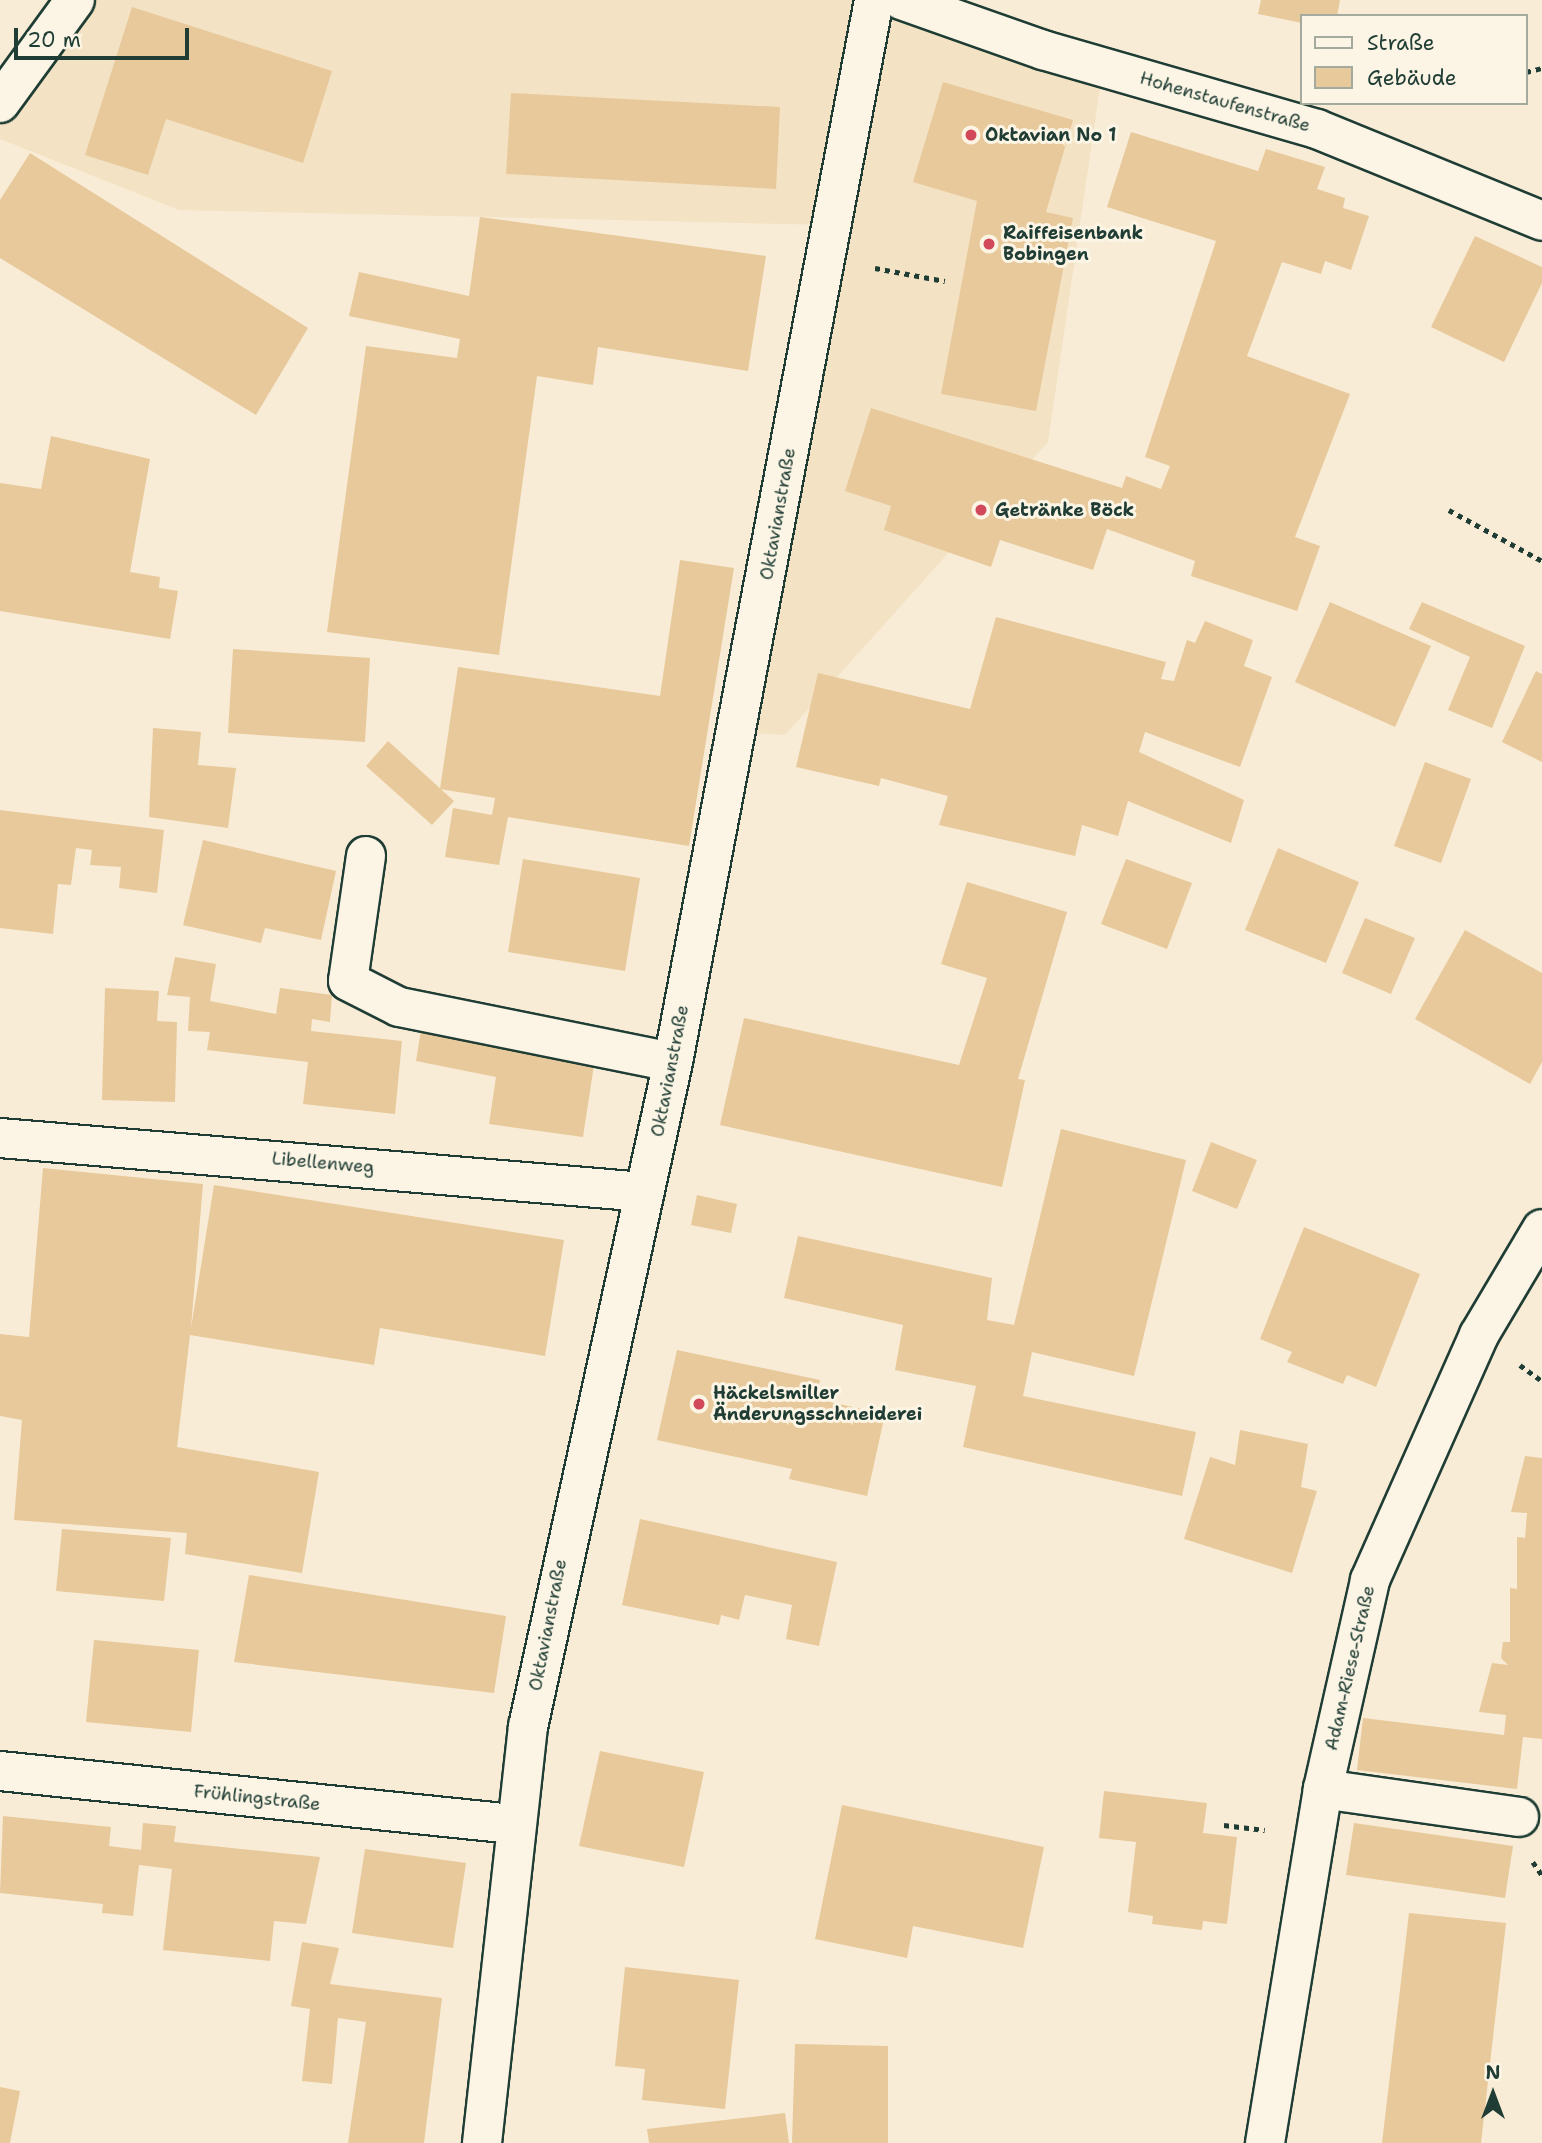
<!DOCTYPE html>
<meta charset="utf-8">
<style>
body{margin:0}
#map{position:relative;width:1542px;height:2143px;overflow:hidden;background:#f8ecd6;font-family:"Shantell Sans",sans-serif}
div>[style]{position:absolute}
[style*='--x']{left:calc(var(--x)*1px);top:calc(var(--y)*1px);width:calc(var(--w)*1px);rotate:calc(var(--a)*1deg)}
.built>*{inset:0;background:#f3e2c4}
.building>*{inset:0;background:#e8c99b}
.path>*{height:4.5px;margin-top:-2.25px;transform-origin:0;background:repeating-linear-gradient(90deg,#1f3d34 0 5px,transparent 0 10px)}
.roads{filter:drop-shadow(2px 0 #1f3d34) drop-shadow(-2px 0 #1f3d34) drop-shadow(0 2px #1f3d34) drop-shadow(0 -2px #1f3d34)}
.minor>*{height:38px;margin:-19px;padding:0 19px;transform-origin:19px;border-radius:19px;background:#fcf5e5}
.major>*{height:38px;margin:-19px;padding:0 19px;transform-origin:19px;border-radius:19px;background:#fcf5e5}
.dots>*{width:19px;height:19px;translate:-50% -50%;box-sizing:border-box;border:4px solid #fcf5e5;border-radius:50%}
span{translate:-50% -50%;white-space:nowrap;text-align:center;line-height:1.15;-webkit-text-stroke:6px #fcf5e5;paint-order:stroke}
.street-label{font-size:18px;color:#1f3d34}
.poi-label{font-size:18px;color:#1f3d34;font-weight:700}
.left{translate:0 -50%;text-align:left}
.legend{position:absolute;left:1300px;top:14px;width:228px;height:91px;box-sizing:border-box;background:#fcf5e5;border:2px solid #a4ab9e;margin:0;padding:9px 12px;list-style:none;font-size:21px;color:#1f3d34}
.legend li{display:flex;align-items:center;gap:14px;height:35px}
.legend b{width:35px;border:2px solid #a4ab9e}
.north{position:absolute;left:1458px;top:2059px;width:70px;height:70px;-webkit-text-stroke:5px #fcf5e5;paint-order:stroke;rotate:0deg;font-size:19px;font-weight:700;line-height:28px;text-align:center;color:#1f3d34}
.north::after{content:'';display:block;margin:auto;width:24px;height:32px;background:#1f3d34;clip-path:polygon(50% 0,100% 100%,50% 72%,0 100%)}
.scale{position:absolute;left:14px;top:28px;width:175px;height:32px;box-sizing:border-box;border:4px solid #1f3d34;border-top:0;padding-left:9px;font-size:21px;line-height:24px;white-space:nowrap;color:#1f3d34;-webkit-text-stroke:5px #fcf5e5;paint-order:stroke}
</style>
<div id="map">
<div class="built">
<div style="clip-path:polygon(75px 0,901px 0,1103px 67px,1048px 442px,785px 735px,737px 732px,832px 225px,179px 210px,0 139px,0 103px)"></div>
</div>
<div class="building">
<div style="clip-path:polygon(1261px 0,1340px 0,1337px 16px,1302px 16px,1302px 23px,1258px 14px)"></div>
<div style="clip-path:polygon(132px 7px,332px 71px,303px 163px,166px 119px,148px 175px,85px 155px)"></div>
<div style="clip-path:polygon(943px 82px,1073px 120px,1046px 212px,1073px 218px,1036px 411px,941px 394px,977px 201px,913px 182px)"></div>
<div style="clip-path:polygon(511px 93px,780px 107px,776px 189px,506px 174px)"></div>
<div style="clip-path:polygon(1131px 132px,1258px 171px,1266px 149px,1325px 167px,1317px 189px,1345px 198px,1343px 208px,1369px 216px,1351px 270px,1325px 261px,1321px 274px,1282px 262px,1247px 356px,1350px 394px,1295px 537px,1320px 546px,1297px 611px,1191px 576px,1195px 561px,1107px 529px,1093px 570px,1000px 540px,991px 567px,884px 530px,891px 506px,845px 491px,871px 408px,1122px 488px,1126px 476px,1161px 489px,1170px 466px,1145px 457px,1216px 241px,1107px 207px)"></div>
<div style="clip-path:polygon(30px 153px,308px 328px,256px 415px,0 258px,0 200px)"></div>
<div style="clip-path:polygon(480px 217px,766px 256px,748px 371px,598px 347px,593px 385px,537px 376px,499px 655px,327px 632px,366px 346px,457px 358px,460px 339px,349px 316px,359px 272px,469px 296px)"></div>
<div style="clip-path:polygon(1475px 236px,1542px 267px,1542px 283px,1504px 362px,1431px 327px)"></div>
<div style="clip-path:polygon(51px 436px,150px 459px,130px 572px,160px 577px,159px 588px,178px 591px,170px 639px,0 611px,0 483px,41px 489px)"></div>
<div style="clip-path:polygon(680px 560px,734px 568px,689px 846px,508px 817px,499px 865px,445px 857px,453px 808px,492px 815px,495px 798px,440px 789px,458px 667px,660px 696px)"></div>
<div style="clip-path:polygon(1330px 602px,1431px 646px,1395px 727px,1295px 682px)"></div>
<div style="clip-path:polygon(1422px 602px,1525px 646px,1492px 728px,1448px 710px,1470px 657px,1409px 629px)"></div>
<div style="clip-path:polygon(996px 617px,1166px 662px,1161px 679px,1174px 681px,1187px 640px,1195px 643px,1205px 621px,1253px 640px,1244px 666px,1272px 677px,1240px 767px,1145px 732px,1139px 752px,1244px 800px,1231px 843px,1128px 801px,1118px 836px,1082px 825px,1075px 856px,939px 825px,948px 796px,881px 778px,879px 786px,796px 767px,818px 673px,970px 709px)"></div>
<div style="clip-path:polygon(233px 649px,370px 658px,365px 742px,228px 733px)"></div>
<div style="clip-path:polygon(1536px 671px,1542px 674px,1542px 762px,1502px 742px)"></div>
<div style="clip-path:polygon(153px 728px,201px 732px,198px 765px,236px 768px,228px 828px,149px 817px)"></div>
<div style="clip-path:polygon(388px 741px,454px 801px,432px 825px,366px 766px)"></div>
<div style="clip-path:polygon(1425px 762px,1471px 779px,1441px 863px,1394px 846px)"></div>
<div style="clip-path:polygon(0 810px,164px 830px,157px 893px,119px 888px,121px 867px,90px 865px,92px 850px,76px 848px,71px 885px,58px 884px,53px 934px,0 928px)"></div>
<div style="clip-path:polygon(203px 840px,336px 871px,321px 940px,265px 928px,261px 943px,183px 925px)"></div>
<div style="clip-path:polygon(1278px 848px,1359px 882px,1326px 963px,1245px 930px)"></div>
<div style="clip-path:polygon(523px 859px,640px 878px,625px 971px,508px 952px)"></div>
<div style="clip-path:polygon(1126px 859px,1192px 883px,1167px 949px,1101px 924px)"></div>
<div style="clip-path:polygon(967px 882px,1067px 912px,1018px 1079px,1025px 1080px,1002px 1187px,720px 1125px,744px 1018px,959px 1065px,987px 978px,941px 964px)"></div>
<div style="clip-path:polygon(1365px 918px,1415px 938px,1391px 994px,1342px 973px)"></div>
<div style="clip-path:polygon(1465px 930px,1542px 973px,1542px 1062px,1530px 1084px,1415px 1019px)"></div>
<div style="clip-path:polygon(175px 957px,216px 964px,210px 1001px,276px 1014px,280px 988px,332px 995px,330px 1022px,312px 1019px,311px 1031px,402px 1041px,395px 1114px,303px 1104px,308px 1062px,207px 1050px,210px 1032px,188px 1031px,190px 997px,167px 995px)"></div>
<div style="clip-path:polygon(105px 988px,159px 991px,157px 1021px,177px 1022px,175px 1102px,102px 1100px)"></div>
<div style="clip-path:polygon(421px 1030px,594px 1065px,583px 1137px,489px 1124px,496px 1077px,416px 1061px)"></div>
<div style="clip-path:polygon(1061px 1129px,1186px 1160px,1134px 1376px,1032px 1352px,1023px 1396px,1196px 1432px,1182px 1496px,963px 1447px,976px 1386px,895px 1370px,903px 1325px,784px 1298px,798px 1236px,992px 1278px,987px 1320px,1014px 1325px)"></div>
<div style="clip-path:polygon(1211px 1142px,1257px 1160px,1237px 1209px,1192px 1191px)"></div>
<div style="clip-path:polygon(43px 1168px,203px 1184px,191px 1328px,214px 1185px,564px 1240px,545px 1356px,380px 1328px,374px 1365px,190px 1335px,177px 1447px,319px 1472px,302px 1573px,185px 1554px,187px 1533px,14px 1520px,22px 1420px,0 1416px,0 1334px,29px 1337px)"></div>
<div style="clip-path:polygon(697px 1195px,737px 1204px,731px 1233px,691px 1225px)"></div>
<div style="clip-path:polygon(1304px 1227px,1420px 1274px,1376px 1387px,1347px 1375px,1343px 1384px,1287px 1362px,1292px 1352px,1260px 1339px)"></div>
<div style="clip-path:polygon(677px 1350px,820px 1380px,816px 1399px,885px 1414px,867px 1496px,789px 1479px,792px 1469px,657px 1440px)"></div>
<div style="clip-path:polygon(1240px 1430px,1308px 1444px,1301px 1487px,1317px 1491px,1292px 1573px,1184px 1539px,1210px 1457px,1235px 1465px)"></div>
<div style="clip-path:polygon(1525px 1456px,1542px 1458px,1542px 1739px,1523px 1737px,1517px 1789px,1357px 1770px,1363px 1718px,1504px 1735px,1506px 1715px,1479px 1712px,1492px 1663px,1508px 1665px,1501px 1658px,1503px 1642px,1510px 1642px,1510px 1588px,1517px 1589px,1517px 1537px,1525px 1538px,1527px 1513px,1511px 1512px)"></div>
<div style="clip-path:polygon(640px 1519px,837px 1562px,819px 1646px,786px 1639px,792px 1605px,745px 1595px,739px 1620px,721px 1615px,719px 1625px,622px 1605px)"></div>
<div style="clip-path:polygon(62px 1529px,171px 1538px,164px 1601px,56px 1591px)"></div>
<div style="clip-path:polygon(249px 1575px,506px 1616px,494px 1693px,234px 1662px)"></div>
<div style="clip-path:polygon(94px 1640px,199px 1650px,191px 1732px,86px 1722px)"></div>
<div style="clip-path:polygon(600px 1751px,704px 1772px,684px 1867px,579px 1846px)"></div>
<div style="clip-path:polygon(1104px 1791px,1207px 1803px,1203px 1833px,1237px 1837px,1227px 1924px,1203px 1921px,1202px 1930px,1152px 1924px,1153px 1916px,1128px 1912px,1136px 1842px,1099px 1838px)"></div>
<div style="clip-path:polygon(842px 1805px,1044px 1847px,1023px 1948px,913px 1926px,907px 1958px,815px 1939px)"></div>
<div style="clip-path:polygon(3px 1816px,111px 1827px,109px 1846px,141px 1850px,143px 1823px,176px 1826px,174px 1842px,320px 1857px,306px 1924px,274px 1921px,270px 1961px,163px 1950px,172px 1869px,139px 1865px,133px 1916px,102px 1913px,103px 1904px,0 1893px)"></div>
<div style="clip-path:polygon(1354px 1823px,1513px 1846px,1505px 1898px,1346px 1875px)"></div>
<div style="clip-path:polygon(365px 1849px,466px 1863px,453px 1948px,352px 1933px)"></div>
<div style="clip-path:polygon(1409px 1913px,1506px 1923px,1481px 2143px,1382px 2143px)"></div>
<div style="clip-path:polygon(302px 1942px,339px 1948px,330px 1984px,442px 1998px,424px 2143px,348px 2143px,366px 2022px,338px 2018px,332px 2084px,302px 2081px,310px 2009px,291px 2006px)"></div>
<div style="clip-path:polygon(625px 1967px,739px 1980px,725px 2109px,642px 2100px,645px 2069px,615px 2066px)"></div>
<div style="clip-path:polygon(795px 2044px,888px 2046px,888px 2143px,792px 2143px)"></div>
<div style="clip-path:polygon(0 2087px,20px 2091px,10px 2143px,0 2143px)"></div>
<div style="clip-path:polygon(785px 2113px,789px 2143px,649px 2143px,647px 2129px)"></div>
</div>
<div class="path">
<div style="--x:1526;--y:72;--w:16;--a:-14"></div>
<div style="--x:875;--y:268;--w:71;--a:10.5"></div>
<div style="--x:1449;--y:510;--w:106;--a:28.7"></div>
<div style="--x:1520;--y:1365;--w:27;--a:36"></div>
<div style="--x:1224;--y:1825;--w:41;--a:7"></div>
<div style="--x:1533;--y:1862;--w:16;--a:55"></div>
</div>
<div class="roads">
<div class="minor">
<div style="--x:901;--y:0;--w:151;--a:19.4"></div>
<div style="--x:1043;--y:50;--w:285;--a:16.1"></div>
<div style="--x:1317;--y:129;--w:243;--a:22.2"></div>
<div style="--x:366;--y:856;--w:126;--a:98.2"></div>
<div style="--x:348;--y:981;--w:57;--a:27"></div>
<div style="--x:399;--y:1007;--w:279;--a:11.4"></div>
<div style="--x:0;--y:1138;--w:647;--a:4.79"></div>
<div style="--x:0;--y:1771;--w:516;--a:5.9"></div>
<div style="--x:1323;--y:1789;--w:198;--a:8.1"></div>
<div style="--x:482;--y:2143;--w:419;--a:-83.7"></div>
<div style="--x:528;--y:1727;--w:681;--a:-77.7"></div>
<div style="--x:673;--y:1062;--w:1081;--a:-79.28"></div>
<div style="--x:1265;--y:2143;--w:359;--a:-80.7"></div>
<div style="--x:1323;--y:1789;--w:214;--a:-77.3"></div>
<div style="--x:1370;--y:1580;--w:268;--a:-66"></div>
<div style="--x:1479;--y:1335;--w:123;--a:-59.3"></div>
</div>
<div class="major">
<div style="--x:0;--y:103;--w:127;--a:-53.9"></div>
</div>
</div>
<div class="dots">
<div style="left:971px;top:135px;background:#d1495b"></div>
<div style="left:989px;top:244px;background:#d1495b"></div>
<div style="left:981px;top:510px;background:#d1495b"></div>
<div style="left:699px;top:1404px;background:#d1495b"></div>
</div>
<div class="street-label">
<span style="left:1225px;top:102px;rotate:16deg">Hohenstaufenstraße</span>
<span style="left:778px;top:514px;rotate:-80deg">Oktavianstraße</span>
<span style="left:670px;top:1071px;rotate:-79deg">Oktavianstraße</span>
<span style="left:323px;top:1163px;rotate:5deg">Libellenweg</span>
<span style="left:548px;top:1625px;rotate:-79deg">Oktavianstraße</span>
<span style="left:1350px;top:1668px;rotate:-77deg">Adam-Riese-Straße</span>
<span style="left:257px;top:1798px;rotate:6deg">Frühlingstraße</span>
</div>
<div class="poi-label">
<span class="left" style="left:985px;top:135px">Oktavian No 1</span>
<span class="left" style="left:1003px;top:244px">Raiffeisenbank<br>Bobingen</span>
<span class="left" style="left:995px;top:510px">Getränke Böck</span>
<span class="left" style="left:713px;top:1404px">Häckelsmiller<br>Änderungsschneiderei</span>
</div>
<ul class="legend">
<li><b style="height:9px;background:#fcf5e5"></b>Straße</li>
<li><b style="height:19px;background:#e8c99b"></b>Gebäude</li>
</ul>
<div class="north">N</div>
<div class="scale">20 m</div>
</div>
